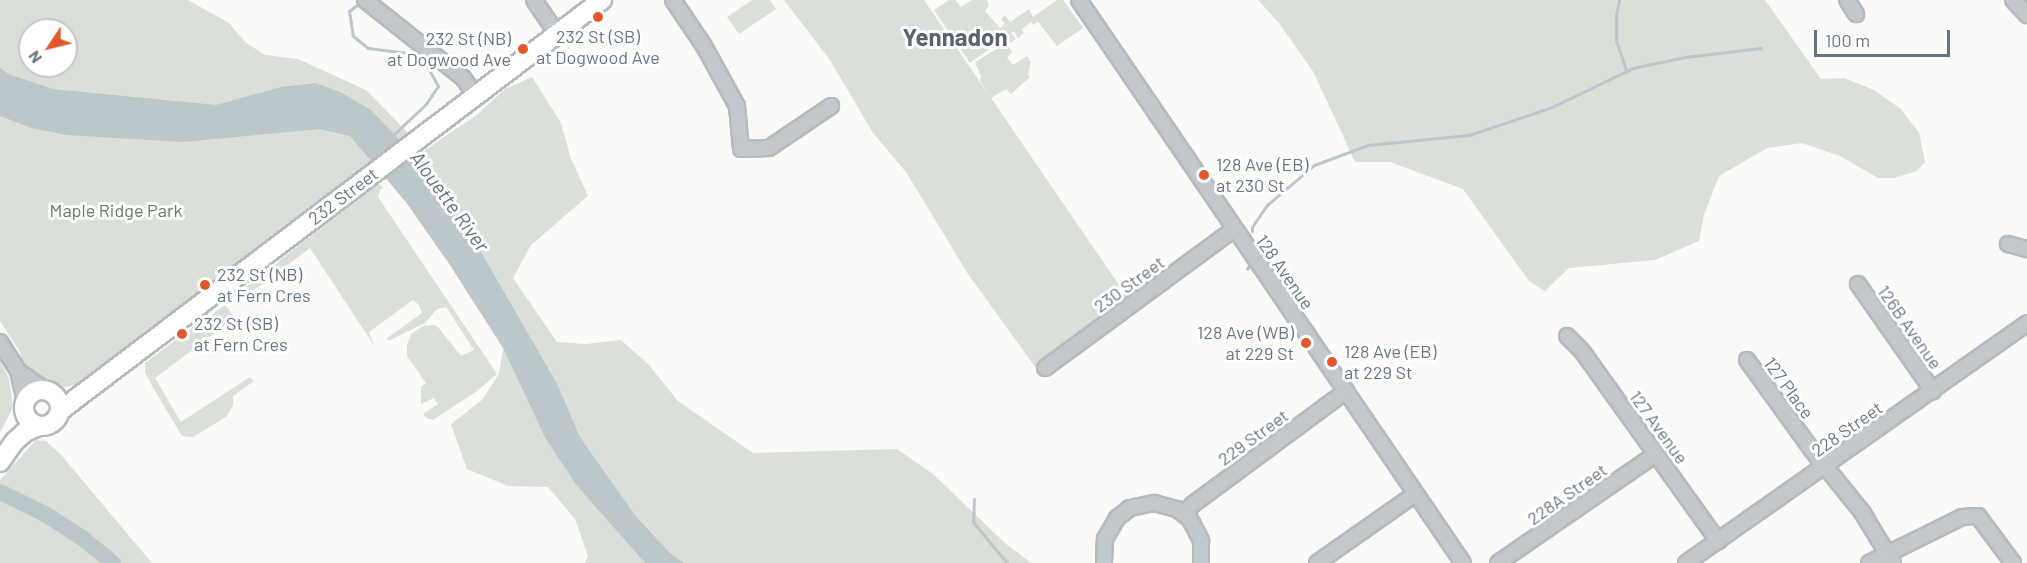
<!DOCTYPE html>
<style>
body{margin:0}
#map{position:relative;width:2027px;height:563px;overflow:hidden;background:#fafaf8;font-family:Barlow,sans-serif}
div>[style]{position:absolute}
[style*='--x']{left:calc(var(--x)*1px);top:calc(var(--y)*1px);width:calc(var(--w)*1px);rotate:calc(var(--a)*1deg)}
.green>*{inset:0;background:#dadfd7}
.water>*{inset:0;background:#bbc7cb}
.stream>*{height:3px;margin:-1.5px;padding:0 1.5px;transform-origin:1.5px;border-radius:1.5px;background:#bbc7cb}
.river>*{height:16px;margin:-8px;padding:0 8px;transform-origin:8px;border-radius:8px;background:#bbc7cb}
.roads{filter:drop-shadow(2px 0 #b5babe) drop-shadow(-2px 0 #b5babe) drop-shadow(0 2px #b5babe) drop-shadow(0 -2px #b5babe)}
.minor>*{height:14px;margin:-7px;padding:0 7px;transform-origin:7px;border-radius:7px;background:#c3c8cc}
.major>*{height:18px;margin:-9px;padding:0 9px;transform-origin:9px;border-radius:9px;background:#fff}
.major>.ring{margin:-9px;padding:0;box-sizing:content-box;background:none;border:18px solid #fff;border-radius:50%}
.dots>*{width:16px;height:16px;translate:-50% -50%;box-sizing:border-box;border:3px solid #fff;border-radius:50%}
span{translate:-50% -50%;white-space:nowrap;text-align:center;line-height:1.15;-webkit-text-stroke:6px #fff;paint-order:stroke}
.poi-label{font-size:18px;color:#657683}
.right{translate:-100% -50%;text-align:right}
.left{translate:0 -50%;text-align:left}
.street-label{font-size:18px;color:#657683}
.park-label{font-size:18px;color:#687a64}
.water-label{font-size:20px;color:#60757c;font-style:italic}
.district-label{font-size:24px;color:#57646e;font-weight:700}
.north{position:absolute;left:18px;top:18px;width:60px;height:60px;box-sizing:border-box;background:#fff;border:2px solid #c1c8cd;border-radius:50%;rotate:235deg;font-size:16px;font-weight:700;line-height:24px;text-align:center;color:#657683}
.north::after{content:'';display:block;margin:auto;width:21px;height:27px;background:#e4572e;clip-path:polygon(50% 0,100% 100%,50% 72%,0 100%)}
.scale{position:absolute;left:1814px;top:30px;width:136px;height:27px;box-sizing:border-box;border:3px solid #657683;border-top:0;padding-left:8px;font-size:18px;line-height:21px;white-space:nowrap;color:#657683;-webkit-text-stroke:4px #fff;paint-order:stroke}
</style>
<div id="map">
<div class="green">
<div style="clip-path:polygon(evenodd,0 0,188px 0,229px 23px,245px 42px,265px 55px,298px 59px,366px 90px,415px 140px,405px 147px,398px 140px,78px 384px,65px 387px,49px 385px,23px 367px,20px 352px,0 321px,0 0,30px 30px,66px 30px,66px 66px,30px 66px,30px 30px)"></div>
<div style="clip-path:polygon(752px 0,770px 0,776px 9px,739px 34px,727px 17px)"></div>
<div style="clip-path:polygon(784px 0,924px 0,989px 95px,980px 80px,981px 76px,975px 62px,1002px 46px,1009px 35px,970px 63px,934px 10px,949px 0,955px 0,961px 7px,972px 0,987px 0,989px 6px,985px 11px,1000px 28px,1005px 24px,1001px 19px,1005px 15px,1010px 22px,1029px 9px,1033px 17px,1057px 0,1063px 0,1083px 28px,1057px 46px,1038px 22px,1033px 25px,1031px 22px,1022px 29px,1024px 33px,1018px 38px,1014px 31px,1011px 33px,1016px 39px,1008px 44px,1012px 52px,1007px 58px,1013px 65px,1027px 56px,1031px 62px,1028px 74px,1030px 77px,1011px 94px,1006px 89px,991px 98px,1132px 304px,1038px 371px,968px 274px,906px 172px,873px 133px,830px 60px)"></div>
<div style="clip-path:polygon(1258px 0,1765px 0,1821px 79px,1844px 78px,1874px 90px,1901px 109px,1919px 133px,1925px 162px,1917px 171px,1894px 178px,1878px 178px,1840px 156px,1802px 143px,1767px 148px,1719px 176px,1704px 215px,1699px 241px,1655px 260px,1569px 268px,1545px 291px,1529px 281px,1463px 189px,1390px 162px,1355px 162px,1314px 73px,1279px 23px)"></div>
<div style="clip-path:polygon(532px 77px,561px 123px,571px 159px,588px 196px,531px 245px,513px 278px,557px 342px,586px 344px,621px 340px,648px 364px,678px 401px,753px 453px,897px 449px,933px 474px,1006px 544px,1031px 563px,684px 563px,669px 552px,635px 515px,580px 437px,558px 385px,450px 198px,424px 165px,424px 151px,478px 114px,505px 89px)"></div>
<div style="clip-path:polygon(378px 183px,384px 188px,381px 189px,378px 197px,497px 374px,477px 391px,433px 420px,426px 418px,423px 414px,438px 404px,434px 398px,421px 404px,421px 387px,426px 383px,407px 356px,407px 346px,411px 334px,423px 326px,434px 325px,438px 327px,461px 356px,474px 350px,446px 307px,437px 309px,425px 323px,388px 341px,387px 338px,422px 313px,419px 305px,413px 300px,369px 332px,375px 347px,310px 248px,238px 302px,241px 310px,236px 299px,236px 294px,255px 280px,262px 280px,280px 260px)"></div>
<div style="clip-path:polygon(225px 305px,235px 318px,155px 378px,181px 422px,250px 377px,254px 381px,233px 396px,233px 405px,226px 417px,193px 437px,182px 436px,152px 386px,145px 372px,145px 363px,177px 339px,179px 341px,187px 336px,185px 333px)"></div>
<div style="clip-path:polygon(503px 348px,545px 438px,577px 486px,645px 563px,585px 563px,588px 556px,575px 519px,548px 487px,508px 486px,467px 469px,451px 424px,482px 400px,499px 374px)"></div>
<div style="clip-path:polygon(0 360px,9px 379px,13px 407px,0 433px)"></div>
<div style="clip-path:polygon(36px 440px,46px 441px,62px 456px,152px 563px,0 563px,0 480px)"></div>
</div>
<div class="water">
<div style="clip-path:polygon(0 68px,8px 74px,53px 89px,216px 105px,281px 87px,315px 83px,340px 92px,371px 110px,424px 165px,450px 198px,558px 385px,580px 437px,635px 515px,669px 552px,684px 563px,645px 563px,577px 486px,545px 438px,503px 348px,448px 262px,405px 201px,350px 136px,320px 129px,184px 142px,66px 135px,32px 128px,0 116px)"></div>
</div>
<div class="stream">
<div style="--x:1619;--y:0;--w:15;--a:101"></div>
<div style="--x:1616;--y:15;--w:25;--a:90"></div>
<div style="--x:1616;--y:40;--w:33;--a:72"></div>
<div style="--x:357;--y:5;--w:10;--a:143"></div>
<div style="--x:349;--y:11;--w:25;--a:81"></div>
<div style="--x:353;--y:36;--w:19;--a:39"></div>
<div style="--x:368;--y:48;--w:40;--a:7.1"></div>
<div style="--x:408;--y:53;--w:23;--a:34"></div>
<div style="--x:427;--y:66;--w:23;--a:61"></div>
<div style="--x:438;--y:86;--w:22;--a:124"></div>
<div style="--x:426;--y:104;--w:44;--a:136.8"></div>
<div style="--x:1252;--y:231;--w:4;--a:-90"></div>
<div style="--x:1252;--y:227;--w:27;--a:-56"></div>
<div style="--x:1267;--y:205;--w:62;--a:-40.4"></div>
<div style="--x:1314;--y:165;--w:58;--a:-20.3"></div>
<div style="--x:1368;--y:145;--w:101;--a:-5.7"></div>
<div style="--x:1469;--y:135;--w:88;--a:-18.6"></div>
<div style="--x:1552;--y:107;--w:90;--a:-25.7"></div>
<div style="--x:1633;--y:68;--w:53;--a:-11.9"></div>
<div style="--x:1685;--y:57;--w:76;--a:-6.8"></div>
<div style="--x:1247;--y:269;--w:4;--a:-63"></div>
<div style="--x:974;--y:499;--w:23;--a:92"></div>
<div style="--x:973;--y:522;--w:53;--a:50.3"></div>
</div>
<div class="river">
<div style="--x:0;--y:492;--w:50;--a:26.1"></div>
<div style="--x:45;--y:514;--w:43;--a:32.6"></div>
<div style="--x:81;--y:537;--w:41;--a:39.1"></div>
</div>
<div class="roads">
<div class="minor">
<div style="--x:365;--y:0;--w:125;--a:38.5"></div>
<div style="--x:463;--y:78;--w:21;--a:53"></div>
<div style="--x:534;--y:0;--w:41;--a:55.9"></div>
<div style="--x:673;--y:0;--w:55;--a:56"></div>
<div style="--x:704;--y:46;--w:68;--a:61.2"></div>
<div style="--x:737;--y:106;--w:43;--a:84.7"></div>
<div style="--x:741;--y:149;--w:28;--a:-2"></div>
<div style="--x:769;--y:148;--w:75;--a:-34.1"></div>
<div style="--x:1079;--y:0;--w:681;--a:55.7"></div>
<div style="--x:1847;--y:0;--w:17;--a:57"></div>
<div style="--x:2013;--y:0;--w:21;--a:47"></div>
<div style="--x:2008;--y:244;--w:20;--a:15"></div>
<div style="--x:1858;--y:284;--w:131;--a:55"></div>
<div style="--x:1567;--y:336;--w:21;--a:45"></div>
<div style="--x:1582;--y:351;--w:234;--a:54.4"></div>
<div style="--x:0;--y:342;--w:34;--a:58"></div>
<div style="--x:18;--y:371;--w:32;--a:77"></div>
<div style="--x:1747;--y:360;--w:111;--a:54.2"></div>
<div style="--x:1812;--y:450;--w:80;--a:51.1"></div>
<div style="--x:1862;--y:512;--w:60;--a:58.7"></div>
<div style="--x:1045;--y:368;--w:235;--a:-36.3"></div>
<div style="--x:18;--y:371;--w:32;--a:35"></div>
<div style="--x:1184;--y:514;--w:12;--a:-48"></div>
<div style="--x:1192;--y:505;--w:192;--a:-36.5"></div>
<div style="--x:1104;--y:563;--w:24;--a:-88"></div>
<div style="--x:1105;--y:539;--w:24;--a:-60"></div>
<div style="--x:1117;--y:518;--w:16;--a:-38"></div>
<div style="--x:1130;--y:508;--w:25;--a:-12"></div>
<div style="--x:1154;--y:503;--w:24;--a:15"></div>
<div style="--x:1177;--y:509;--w:16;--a:38"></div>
<div style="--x:1190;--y:519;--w:25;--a:63"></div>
<div style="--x:1201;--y:541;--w:22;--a:90"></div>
<div style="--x:1317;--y:563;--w:120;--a:-35.1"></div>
<div style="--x:1498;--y:563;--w:192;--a:-34.6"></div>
<div style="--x:1686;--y:563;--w:417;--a:-35.1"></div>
<div style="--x:1869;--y:563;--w:104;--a:-26.3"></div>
<div style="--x:1962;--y:517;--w:16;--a:-4"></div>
<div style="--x:1978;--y:516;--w:59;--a:53.3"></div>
</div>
<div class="major">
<div class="ring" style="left:24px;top:390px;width:18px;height:18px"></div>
<div style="--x:61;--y:410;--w:679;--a:-37.16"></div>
<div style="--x:0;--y:462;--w:24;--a:-55"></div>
<div style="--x:14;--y:442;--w:15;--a:-42"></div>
<div style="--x:25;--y:432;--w:15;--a:-23"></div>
</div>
</div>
<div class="dots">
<div style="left:598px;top:17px;background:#e4572e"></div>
<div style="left:523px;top:49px;background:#e4572e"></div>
<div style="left:1204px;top:175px;background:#e4572e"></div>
<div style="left:205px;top:285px;background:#e4572e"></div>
<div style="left:182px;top:334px;background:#e4572e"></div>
<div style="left:1306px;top:343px;background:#e4572e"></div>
<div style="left:1332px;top:362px;background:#e4572e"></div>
</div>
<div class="poi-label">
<span style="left:598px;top:47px">232 St (SB)<br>at Dogwood Ave</span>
<span class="right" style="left:511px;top:49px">232 St (NB)<br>at Dogwood Ave</span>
<span class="left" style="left:1216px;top:175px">128 Ave (EB)<br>at 230 St</span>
<span class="left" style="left:217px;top:285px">232 St (NB)<br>at Fern Cres</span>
<span class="left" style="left:194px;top:334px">232 St (SB)<br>at Fern Cres</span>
<span class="right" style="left:1294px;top:343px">128 Ave (WB)<br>at 229 St</span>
<span class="left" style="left:1344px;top:362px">128 Ave (EB)<br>at 229 St</span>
</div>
<div class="street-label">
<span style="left:343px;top:196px;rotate:-37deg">232 Street</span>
<span style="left:1285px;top:272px;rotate:55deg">128 Avenue</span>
<span style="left:1129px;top:284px;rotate:-36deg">230 Street</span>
<span style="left:1910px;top:327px;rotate:55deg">126B Avenue</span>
<span style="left:1789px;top:388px;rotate:54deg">127 Place</span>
<span style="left:1659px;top:427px;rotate:54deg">127 Avenue</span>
<span style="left:1847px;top:429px;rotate:-35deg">228 Street</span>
<span style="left:1253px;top:437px;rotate:-36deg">229 Street</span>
<span style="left:1567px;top:494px;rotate:-35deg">228A Street</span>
</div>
<div class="park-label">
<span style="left:116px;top:210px">Maple Ridge Park</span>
</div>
<div class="water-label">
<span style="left:450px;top:201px;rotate:54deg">Alouette River</span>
</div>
<div class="district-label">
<span style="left:955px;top:37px">Yennadon</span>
</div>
<div class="north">N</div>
<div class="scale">100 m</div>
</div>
